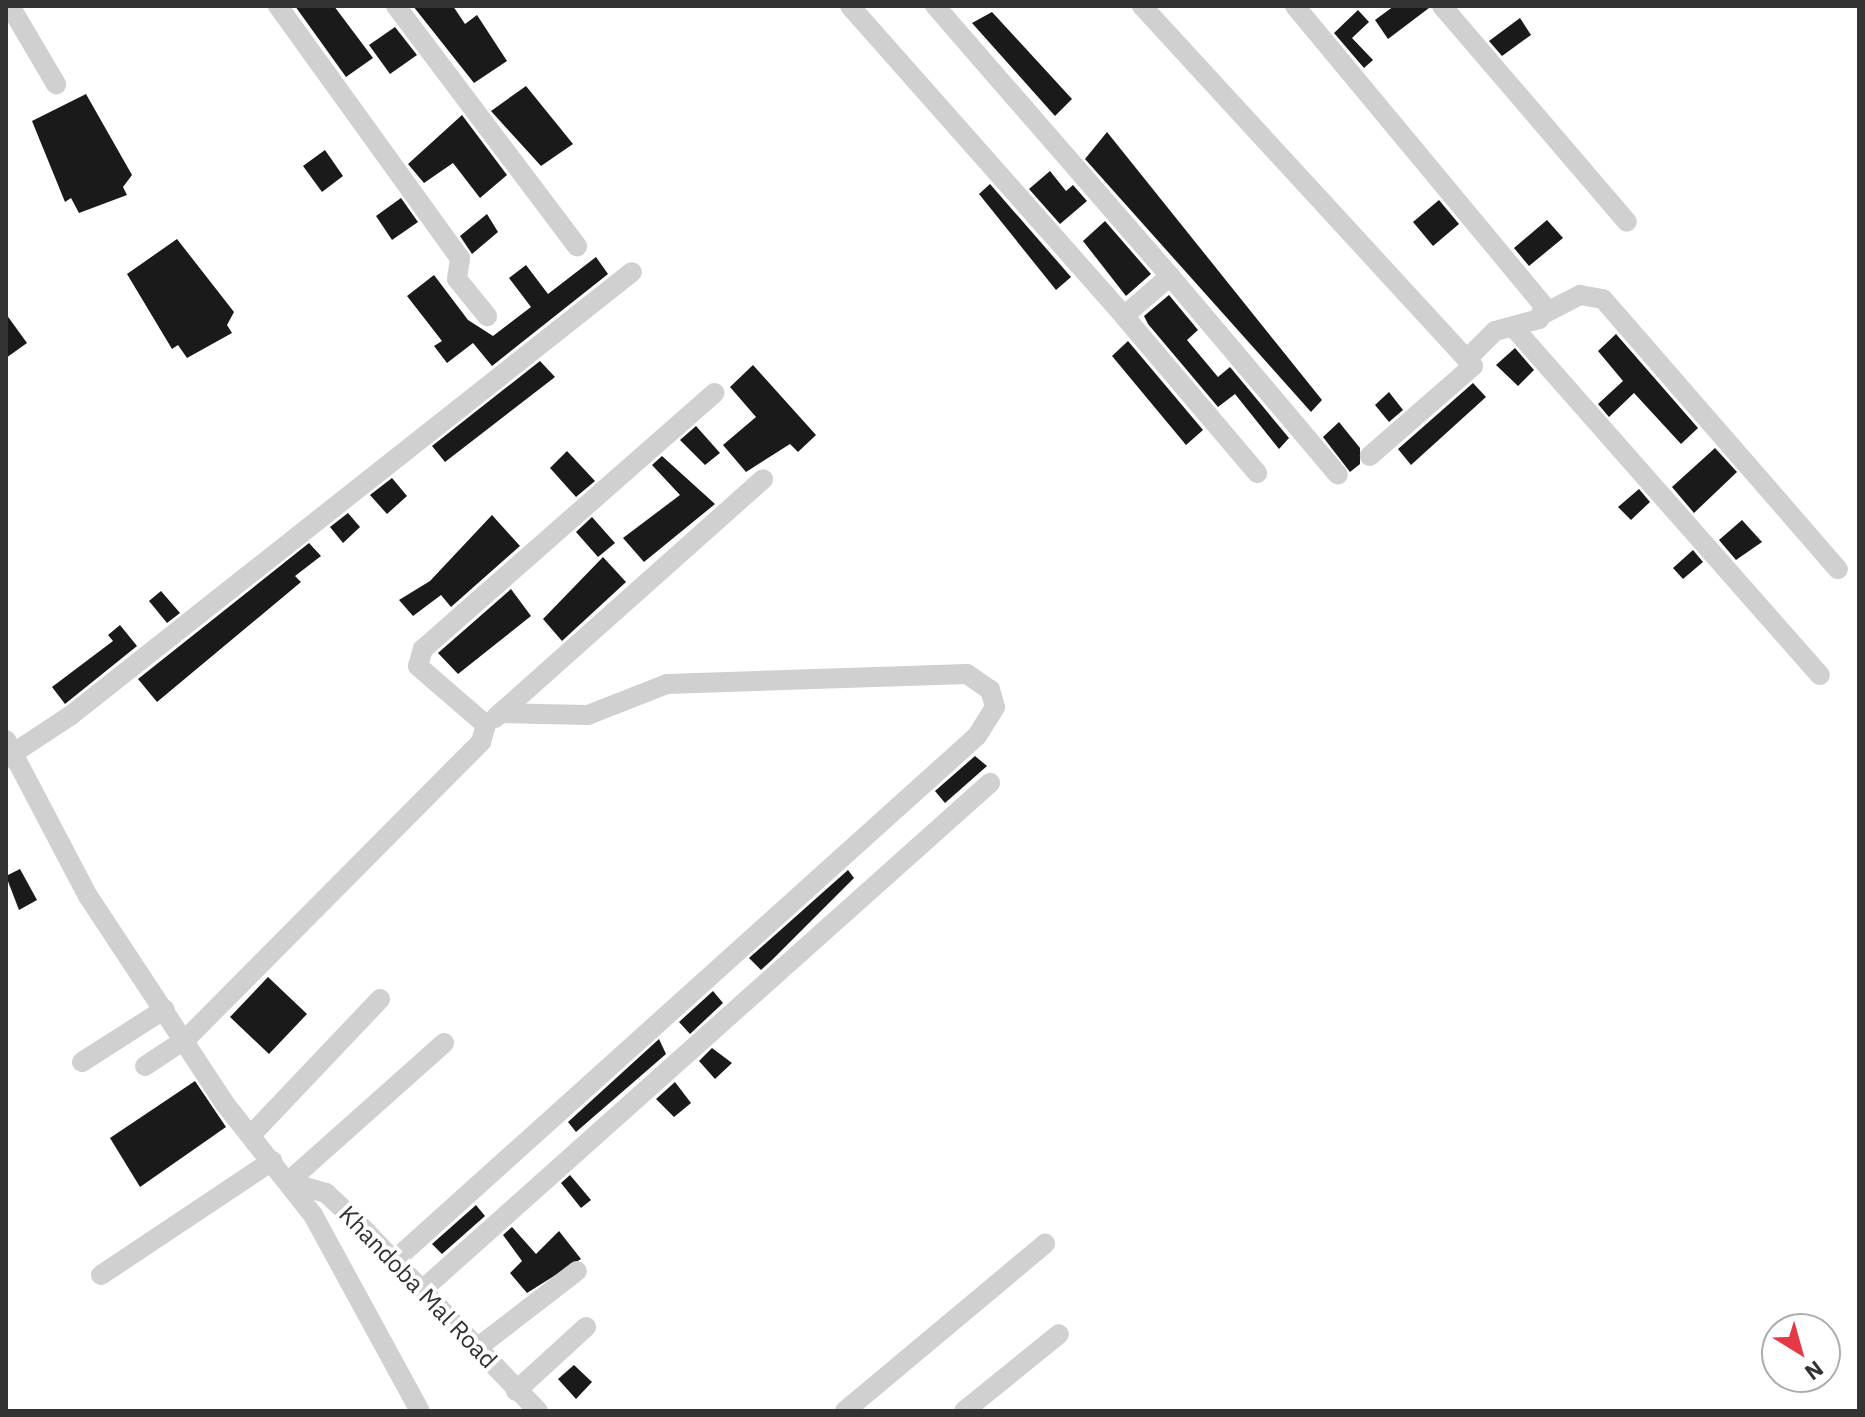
<!DOCTYPE html>
<style>
body{margin:0}
#map{position:relative;width:1865px;height:1417px;overflow:hidden;background:#fff;font-family:"IBM Plex Sans",sans-serif}
div>[style]{position:absolute}
[style*='--x']{left:calc(var(--x)*1px);top:calc(var(--y)*1px);width:calc(var(--w)*1px);rotate:calc(var(--a)*1deg)}
.building>*{inset:0;background:#1a1a1a}
.minor>*{height:20px;margin:-10px;padding:0 10px;transform-origin:10px;border-radius:10px;background:#d0d0d0}
span{translate:-50% -50%;white-space:nowrap;text-align:center;line-height:1.15;-webkit-text-stroke:8px #fff;paint-order:stroke}
.street-label{font-size:24px;color:#333}
.frame{position:absolute;inset:0;border:8px solid #333;pointer-events:none}
.north{position:absolute;left:1761px;top:1313px;width:80px;height:80px;box-sizing:border-box;background:#fff;border:2px solid #adadad;border-radius:50%;rotate:143deg;font-size:22px;font-weight:700;line-height:32px;text-align:center;color:#333}
.north::after{content:'';display:block;margin:auto;width:28px;height:36px;background:#e63946;clip-path:polygon(50% 0,100% 100%,50% 72%,0 100%)}
</style>
<div id="map">
<div class="building">
<div style="clip-path:polygon(295px 6px,334px 6px,373px 58px,346px 77px)"></div>
<div style="clip-path:polygon(413px 6px,453px 6px,465px 24px,477px 15px,507px 61px,474px 83px)"></div>
<div style="clip-path:polygon(1394px 6px,1429px 6px,1429px 8px,1388px 39px,1375px 20px)"></div>
<div style="clip-path:polygon(1358px 10px,1369px 22px,1352px 38px,1373px 60px,1364px 68px,1334px 33px)"></div>
<div style="clip-path:polygon(992px 12px,1072px 99px,1055px 116px,972px 23px)"></div>
<div style="clip-path:polygon(1520px 18px,1531px 35px,1502px 56px,1489px 41px)"></div>
<div style="clip-path:polygon(395px 27px,417px 55px,390px 74px,369px 45px)"></div>
<div style="clip-path:polygon(526px 86px,573px 144px,541px 166px,491px 111px)"></div>
<div style="clip-path:polygon(86px 94px,132px 175px,123px 187px,127px 195px,79px 213px,71px 198px,65px 202px,32px 121px)"></div>
<div style="clip-path:polygon(462px 115px,507px 175px,480px 198px,453px 163px,424px 183px,408px 164px)"></div>
<div style="clip-path:polygon(1107px 132px,1322px 400px,1311px 412px,1085px 159px)"></div>
<div style="clip-path:polygon(325px 150px,343px 176px,322px 192px,303px 166px)"></div>
<div style="clip-path:polygon(1050px 171px,1066px 191px,1073px 185px,1087px 201px,1060px 224px,1029px 189px)"></div>
<div style="clip-path:polygon(990px 184px,1071px 277px,1056px 290px,979px 194px)"></div>
<div style="clip-path:polygon(401px 198px,418px 222px,392px 240px,376px 216px)"></div>
<div style="clip-path:polygon(1439px 200px,1459px 224px,1433px 246px,1413px 222px)"></div>
<div style="clip-path:polygon(487px 214px,498px 232px,472px 254px,460px 236px)"></div>
<div style="clip-path:polygon(1547px 220px,1563px 238px,1529px 266px,1514px 248px)"></div>
<div style="clip-path:polygon(1105px 221px,1151px 274px,1126px 296px,1083px 241px)"></div>
<div style="clip-path:polygon(177px 239px,234px 312px,227px 325px,232px 333px,187px 358px,178px 345px,172px 349px,127px 274px)"></div>
<div style="clip-path:polygon(596px 257px,608px 274px,492px 366px,473px 343px,447px 363px,434px 346px,442px 341px,407px 296px,434px 275px,468px 320px,493px 336px,531px 307px,509px 278px,526px 265px,548px 294px)"></div>
<div style="clip-path:polygon(1169px 295px,1198px 330px,1187px 340px,1218px 377px,1230px 367px,1289px 438px,1279px 449px,1235px 394px,1218px 407px,1148px 324px,1144px 316px)"></div>
<div style="clip-path:polygon(6px 314px,27px 343px,6px 358px)"></div>
<div style="clip-path:polygon(1616px 334px,1698px 428px,1681px 444px,1634px 393px,1609px 417px,1598px 404px,1623px 381px,1598px 351px)"></div>
<div style="clip-path:polygon(1128px 341px,1203px 430px,1186px 445px,1112px 356px)"></div>
<div style="clip-path:polygon(1515px 348px,1534px 370px,1518px 386px,1496px 365px)"></div>
<div style="clip-path:polygon(540px 361px,555px 377px,445px 462px,432px 446px)"></div>
<div style="clip-path:polygon(753px 365px,816px 435px,798px 452px,790px 444px,746px 472px,723px 445px,756px 417px,730px 387px)"></div>
<div style="clip-path:polygon(1473px 383px,1486px 397px,1411px 465px,1398px 449px)"></div>
<div style="clip-path:polygon(1389px 392px,1403px 410px,1389px 422px,1375px 405px)"></div>
<div style="clip-path:polygon(1339px 422px,1360px 448px,1360px 464px,1350px 472px,1323px 437px)"></div>
<div style="clip-path:polygon(696px 426px,720px 453px,705px 465px,680px 440px)"></div>
<div style="clip-path:polygon(1715px 448px,1737px 472px,1694px 513px,1672px 487px)"></div>
<div style="clip-path:polygon(567px 451px,595px 481px,576px 497px,550px 468px)"></div>
<div style="clip-path:polygon(662px 456px,715px 504px,644px 562px,623px 538px,680px 495px,652px 465px)"></div>
<div style="clip-path:polygon(392px 478px,407px 496px,387px 514px,370px 495px)"></div>
<div style="clip-path:polygon(1639px 489px,1650px 502px,1631px 520px,1618px 507px)"></div>
<div style="clip-path:polygon(348px 513px,360px 527px,343px 543px,330px 527px)"></div>
<div style="clip-path:polygon(492px 515px,520px 546px,451px 607px,441px 595px,413px 616px,399px 600px,430px 581px)"></div>
<div style="clip-path:polygon(592px 517px,615px 543px,598px 557px,576px 532px)"></div>
<div style="clip-path:polygon(1742px 520px,1762px 542px,1736px 560px,1719px 540px)"></div>
<div style="clip-path:polygon(309px 543px,321px 556px,295px 576px,301px 582px,157px 702px,138px 679px)"></div>
<div style="clip-path:polygon(1693px 550px,1703px 562px,1683px 579px,1673px 568px)"></div>
<div style="clip-path:polygon(603px 557px,626px 582px,562px 641px,543px 619px)"></div>
<div style="clip-path:polygon(511px 589px,531px 616px,458px 674px,438px 653px)"></div>
<div style="clip-path:polygon(161px 591px,180px 613px,167px 623px,149px 601px)"></div>
<div style="clip-path:polygon(120px 625px,137px 646px,65px 704px,52px 687px,113px 641px,108px 635px)"></div>
<div style="clip-path:polygon(975px 756px,987px 766px,945px 803px,935px 791px)"></div>
<div style="clip-path:polygon(20px 869px,37px 900px,19px 910px,6px 876px)"></div>
<div style="clip-path:polygon(848px 870px,854px 878px,772px 960px,761px 970px,749px 958px)"></div>
<div style="clip-path:polygon(268px 977px,307px 1014px,269px 1054px,230px 1017px)"></div>
<div style="clip-path:polygon(713px 991px,723px 1003px,690px 1034px,679px 1022px)"></div>
<div style="clip-path:polygon(659px 1039px,666px 1054px,576px 1132px,568px 1122px)"></div>
<div style="clip-path:polygon(712px 1048px,732px 1063px,715px 1079px,699px 1061px)"></div>
<div style="clip-path:polygon(195px 1081px,226px 1127px,140px 1187px,110px 1138px)"></div>
<div style="clip-path:polygon(675px 1082px,691px 1103px,674px 1117px,656px 1099px)"></div>
<div style="clip-path:polygon(570px 1175px,591px 1200px,581px 1208px,561px 1183px)"></div>
<div style="clip-path:polygon(476px 1205px,485px 1216px,442px 1254px,432px 1244px)"></div>
<div style="clip-path:polygon(512px 1227px,536px 1254px,559px 1231px,581px 1259px,527px 1293px,510px 1273px,522px 1261px,503px 1235px)"></div>
<div style="clip-path:polygon(574px 1365px,592px 1382px,576px 1399px,558px 1379px)"></div>
</div>
<div class="minor">
<div style="--x:10;--y:6;--w:91;--a:59.5"></div>
<div style="--x:278;--y:6;--w:311;--a:54.2"></div>
<div style="--x:460;--y:258;--w:21;--a:98"></div>
<div style="--x:457;--y:279;--w:48;--a:51"></div>
<div style="--x:396;--y:6;--w:301;--a:53"></div>
<div style="--x:850;--y:6;--w:414;--a:48.5"></div>
<div style="--x:1124;--y:316;--w:61;--a:-41"></div>
<div style="--x:1170;--y:276;--w:358;--a:-131"></div>
<div style="--x:1142;--y:6;--w:489;--a:47.4"></div>
<div style="--x:1473;--y:366;--w:137;--a:138.9"></div>
<div style="--x:1295;--y:6;--w:390;--a:50.3"></div>
<div style="--x:1544;--y:306;--w:14;--a:111"></div>
<div style="--x:1539;--y:319;--w:46;--a:164.7"></div>
<div style="--x:1495;--y:331;--w:40;--a:135"></div>
<div style="--x:1442;--y:6;--w:284;--a:49.4"></div>
<div style="--x:1170;--y:276;--w:260;--a:49.8"></div>
<div style="--x:1543;--y:314;--w:42;--a:-27.2"></div>
<div style="--x:1580;--y:295;--w:23;--a:10"></div>
<div style="--x:1603;--y:299;--w:358;--a:49"></div>
<div style="--x:1124;--y:316;--w:206;--a:49.7"></div>
<div style="--x:1513;--y:327;--w:464;--a:48.6"></div>
<div style="--x:495;--y:718;--w:359;--a:-41.7"></div>
<div style="--x:6;--y:740;--w:176;--a:62.3"></div>
<div style="--x:88;--y:896;--w:249;--a:56.6"></div>
<div style="--x:225;--y:1104;--w:142;--a:51.6"></div>
<div style="--x:313;--y:1215;--w:223;--a:61.4"></div>
<div style="--x:6;--y:758;--w:77;--a:-33.3"></div>
<div style="--x:70;--y:716;--w:716;--a:-38.31"></div>
<div style="--x:82;--y:1062;--w:98;--a:-32.6"></div>
<div style="--x:145;--y:1066;--w:49;--a:-33.4"></div>
<div style="--x:186;--y:1039;--w:419;--a:-45.2"></div>
<div style="--x:481;--y:742;--w:18;--a:-74"></div>
<div style="--x:486;--y:725;--w:90;--a:-139.1"></div>
<div style="--x:418;--y:666;--w:18;--a:-74"></div>
<div style="--x:423;--y:649;--w:388;--a:-41.3"></div>
<div style="--x:252;--y:1134;--w:186;--a:-46.5"></div>
<div style="--x:288;--y:1182;--w:40;--a:16"></div>
<div style="--x:326;--y:1193;--w:35;--a:43"></div>
<div style="--x:352;--y:1217;--w:269;--a:46.2"></div>
<div style="--x:288;--y:1182;--w:209;--a:-41.7"></div>
<div style="--x:397;--y:1258;--w:780;--a:-41.99"></div>
<div style="--x:977;--y:736;--w:34;--a:-58"></div>
<div style="--x:995;--y:707;--w:18;--a:-106"></div>
<div style="--x:990;--y:690;--w:28;--a:-145"></div>
<div style="--x:967;--y:674;--w:300;--a:178.1"></div>
<div style="--x:667;--y:684;--w:85;--a:158.6"></div>
<div style="--x:588;--y:715;--w:88;--a:-178.7"></div>
<div style="--x:101;--y:1275;--w:206;--a:-33.7"></div>
<div style="--x:421;--y:1291;--w:763;--a:-41.76"></div>
<div style="--x:477;--y:1348;--w:126;--a:-37.6"></div>
<div style="--x:516;--y:1391;--w:95;--a:-42.4"></div>
<div style="--x:845;--y:1411;--w:261;--a:-39.9"></div>
<div style="--x:964;--y:1411;--w:122;--a:-39"></div>
</div>
<div class="street-label">
<span style="left:418px;top:1287px;rotate:46deg">Khandoba Mal Road</span>
</div>
<div class="frame"></div>
<div class="north">N</div>
</div>
